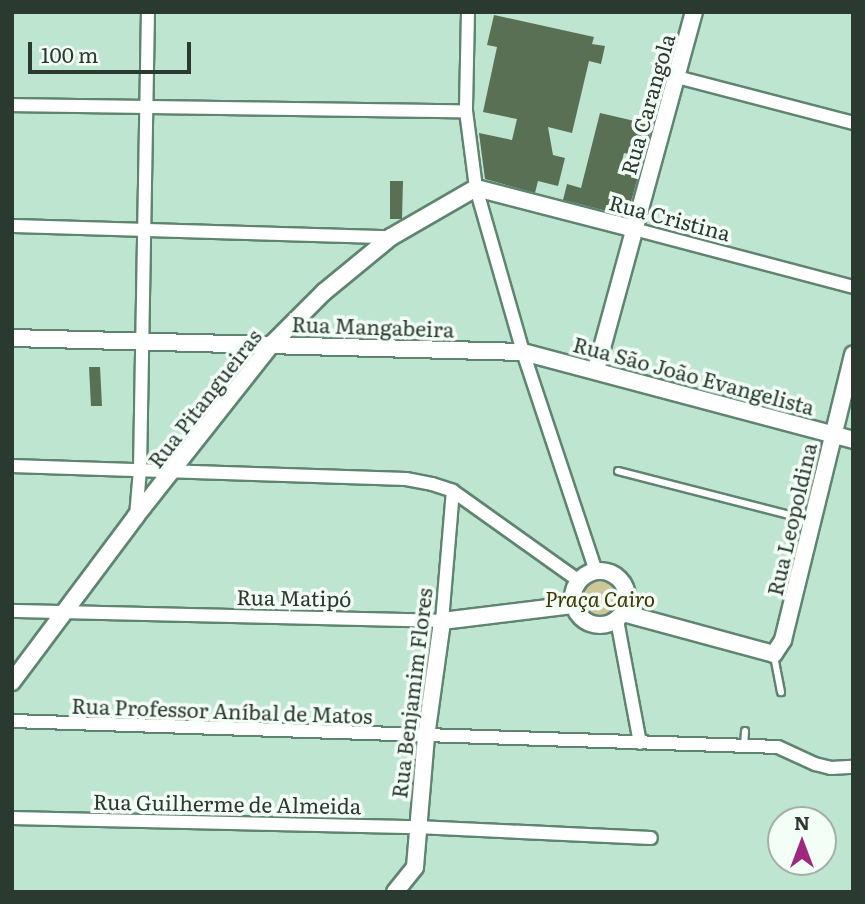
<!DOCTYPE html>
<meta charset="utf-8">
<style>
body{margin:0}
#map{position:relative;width:865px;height:904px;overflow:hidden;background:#bee5cf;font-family:Literata,serif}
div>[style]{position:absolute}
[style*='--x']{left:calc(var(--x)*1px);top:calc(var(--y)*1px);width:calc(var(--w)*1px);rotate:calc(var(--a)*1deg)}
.green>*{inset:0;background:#cdc697}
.round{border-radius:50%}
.building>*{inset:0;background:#597055}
.roads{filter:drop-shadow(2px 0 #5f8470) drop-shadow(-2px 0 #5f8470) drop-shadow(0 2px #5f8470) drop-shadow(0 -2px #5f8470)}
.service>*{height:6px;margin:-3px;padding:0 3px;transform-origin:3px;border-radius:3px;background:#fff}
.minor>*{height:12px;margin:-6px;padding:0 6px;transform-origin:6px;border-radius:6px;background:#fff}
.tertiary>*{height:16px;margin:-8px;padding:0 8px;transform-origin:8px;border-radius:8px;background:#fff}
.tertiary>.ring{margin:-8px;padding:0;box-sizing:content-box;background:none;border:16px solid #fff;border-radius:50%}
span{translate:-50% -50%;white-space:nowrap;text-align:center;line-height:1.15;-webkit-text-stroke:7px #f3fef7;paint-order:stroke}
.street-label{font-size:21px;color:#2a3a31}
.park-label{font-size:21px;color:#3d3500;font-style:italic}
.frame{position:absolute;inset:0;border:14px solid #2a3a31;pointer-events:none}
.north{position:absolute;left:767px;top:806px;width:70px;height:70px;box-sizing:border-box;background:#f3fef7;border:2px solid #a3b0a8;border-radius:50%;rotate:0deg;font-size:19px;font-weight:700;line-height:28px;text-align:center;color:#2a3a31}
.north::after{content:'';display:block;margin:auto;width:24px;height:32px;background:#9f2780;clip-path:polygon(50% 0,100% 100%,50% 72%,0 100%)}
.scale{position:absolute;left:28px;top:42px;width:163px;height:32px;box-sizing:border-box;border:4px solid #2a3a31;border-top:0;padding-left:9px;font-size:21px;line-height:24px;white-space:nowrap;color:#2a3a31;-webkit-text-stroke:5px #f3fef7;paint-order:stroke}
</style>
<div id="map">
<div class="green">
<div class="round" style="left:575px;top:573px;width:50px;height:50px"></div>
</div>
<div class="building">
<div style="clip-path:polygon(494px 15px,594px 37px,592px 44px,605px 46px,601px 64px,589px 61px,572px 133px,548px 127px,553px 155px,565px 158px,558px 186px,538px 181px,535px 193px,485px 179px,479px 133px,512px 140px,517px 119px,483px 112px,497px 47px,487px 45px)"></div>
<div style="clip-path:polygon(600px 113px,652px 125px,643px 157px,624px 153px,620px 169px,639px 173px,627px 216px,563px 200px,567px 184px,581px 188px)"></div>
<div style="clip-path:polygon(390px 181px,403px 181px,402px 219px,390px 219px)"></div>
<div style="clip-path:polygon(89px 367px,100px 367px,102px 406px,91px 406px)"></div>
</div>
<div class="roads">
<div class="service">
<div style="--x:618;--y:471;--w:185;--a:14.4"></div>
<div style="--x:774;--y:656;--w:37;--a:79"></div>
<div style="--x:744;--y:746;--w:15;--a:-86"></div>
</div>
<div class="minor">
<div style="--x:468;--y:12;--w:99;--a:91.2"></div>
<div style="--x:466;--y:111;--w:78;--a:82.6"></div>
<div style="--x:476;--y:188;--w:171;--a:74"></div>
<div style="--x:523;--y:352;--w:231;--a:71.6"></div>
<div style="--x:677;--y:77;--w:182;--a:14.6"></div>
<div style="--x:12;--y:105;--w:454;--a:0.8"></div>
<div style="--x:12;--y:226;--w:379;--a:1.7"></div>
<div style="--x:634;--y:229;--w:227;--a:14.8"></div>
<div style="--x:12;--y:466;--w:394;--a:1.9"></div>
<div style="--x:406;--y:479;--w:26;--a:11"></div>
<div style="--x:432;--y:484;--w:22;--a:18"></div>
<div style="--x:453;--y:491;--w:153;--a:35.5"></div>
<div style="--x:136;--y:516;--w:47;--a:-85.1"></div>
<div style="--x:140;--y:469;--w:457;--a:-89"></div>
<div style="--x:797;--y:517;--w:15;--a:11"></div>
<div style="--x:12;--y:611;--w:430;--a:1.3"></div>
<div style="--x:442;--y:621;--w:130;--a:-85.2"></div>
<div style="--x:617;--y:620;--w:125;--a:79.4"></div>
<div style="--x:12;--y:721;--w:766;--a:1.94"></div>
<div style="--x:778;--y:747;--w:41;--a:24.7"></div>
<div style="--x:815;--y:764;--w:16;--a:14"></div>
<div style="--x:831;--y:768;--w:22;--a:-3"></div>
<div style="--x:12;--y:818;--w:405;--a:1.3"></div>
<div style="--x:417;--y:827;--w:234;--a:2.7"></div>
</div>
<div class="tertiary">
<div style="--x:12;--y:338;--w:511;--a:1.57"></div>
<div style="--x:523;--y:352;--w:342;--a:14.9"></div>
<div style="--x:596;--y:370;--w:371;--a:-74.7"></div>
<div class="ring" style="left:573px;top:571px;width:38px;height:38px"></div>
<div style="--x:623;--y:613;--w:156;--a:15.2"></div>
<div style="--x:774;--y:654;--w:17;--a:-57"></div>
<div style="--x:783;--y:640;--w:294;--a:-76.2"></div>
<div style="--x:12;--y:682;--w:207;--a:-53.2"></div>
<div style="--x:136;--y:516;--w:219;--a:-51.7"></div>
<div style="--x:272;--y:344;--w:74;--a:-45"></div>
<div style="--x:324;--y:292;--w:87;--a:-39.4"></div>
<div style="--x:391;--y:237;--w:98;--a:-30"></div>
<div style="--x:476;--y:188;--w:163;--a:14.5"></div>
<div style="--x:395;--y:892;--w:32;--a:-51"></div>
<div style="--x:415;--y:867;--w:130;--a:-85.2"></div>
<div style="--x:426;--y:737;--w:117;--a:-82.1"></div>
<div style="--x:442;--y:621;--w:132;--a:-7"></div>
</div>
</div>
<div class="street-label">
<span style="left:647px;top:104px;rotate:-74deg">Rua Carangola</span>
<span style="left:670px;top:217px;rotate:15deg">Rua Cristina</span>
<span style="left:373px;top:326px;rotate:2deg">Rua Mangabeira</span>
<span style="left:694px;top:375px;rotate:15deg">Rua São João Evangelista</span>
<span style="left:204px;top:398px;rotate:-52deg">Rua Pitangueiras</span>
<span style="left:791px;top:519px;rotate:-77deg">Rua Leopoldina</span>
<span style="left:294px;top:597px;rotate:1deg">Rua Matipó</span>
<span style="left:411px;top:693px;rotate:-83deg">Rua Benjamim Flores</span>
<span style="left:222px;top:710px;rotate:2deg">Rua Professor Aníbal de Matos</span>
<span style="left:227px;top:803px;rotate:1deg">Rua Guilherme de Almeida</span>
</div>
<div class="park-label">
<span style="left:600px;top:598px">Praça Cairo</span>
</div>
<div class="frame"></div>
<div class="north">N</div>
<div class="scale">100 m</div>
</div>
